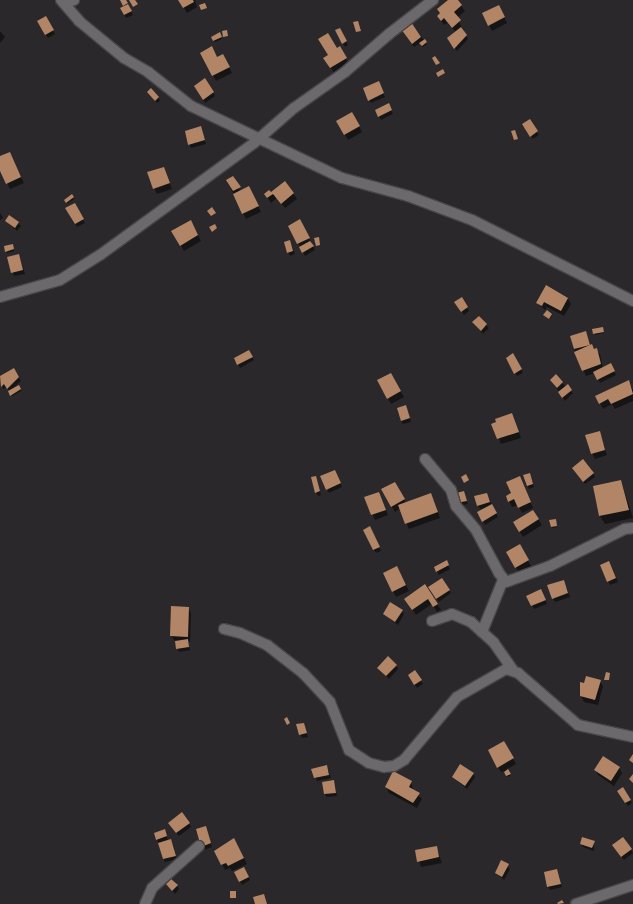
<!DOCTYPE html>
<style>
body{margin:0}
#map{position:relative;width:633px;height:904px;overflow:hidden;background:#2a282a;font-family:Cabin,sans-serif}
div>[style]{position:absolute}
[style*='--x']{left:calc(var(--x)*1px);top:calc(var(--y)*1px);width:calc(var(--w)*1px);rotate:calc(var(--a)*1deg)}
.shadow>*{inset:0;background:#0007}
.building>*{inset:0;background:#b38567}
.roads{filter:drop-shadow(1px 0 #474547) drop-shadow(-1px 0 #474547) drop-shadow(0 1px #474547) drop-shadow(0 -1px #474547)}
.minor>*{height:10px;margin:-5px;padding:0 5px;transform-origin:5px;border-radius:5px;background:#6b696b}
span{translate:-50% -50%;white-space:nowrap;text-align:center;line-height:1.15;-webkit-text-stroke:4px #2a282a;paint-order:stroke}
</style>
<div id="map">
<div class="shadow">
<div style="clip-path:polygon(121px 0,125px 0,133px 15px,126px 18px,121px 8px,125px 7px)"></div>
<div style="clip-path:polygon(179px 0,195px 0,197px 7px,187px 13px)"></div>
<div style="clip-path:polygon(449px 0,457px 0,465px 11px,457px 18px,468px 39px,457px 51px,450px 42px,456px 32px,447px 23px,444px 25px,438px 16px)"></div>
<div style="clip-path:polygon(501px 11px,507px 23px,492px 31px,489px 25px)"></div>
<div style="clip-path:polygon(45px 17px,55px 34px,48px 38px,38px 21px)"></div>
<div style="clip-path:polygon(411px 24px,427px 44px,423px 47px,420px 43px,414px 47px,404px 33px)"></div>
<div style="clip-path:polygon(0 31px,5px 37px,0 43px)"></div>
<div style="clip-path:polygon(342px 32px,348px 45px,345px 47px,343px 43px)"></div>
<div style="clip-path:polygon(220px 34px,222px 39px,215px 42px,212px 37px)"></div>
<div style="clip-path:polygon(340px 48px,349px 64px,334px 73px,325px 58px)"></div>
<div style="clip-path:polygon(201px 53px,217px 58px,223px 56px,232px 73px,216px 81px)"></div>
<div style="clip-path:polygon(205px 79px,215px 96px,205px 103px,195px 86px)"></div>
<div style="clip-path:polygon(380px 86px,385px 97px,371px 103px,369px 100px)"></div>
<div style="clip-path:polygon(148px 92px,158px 97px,160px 101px,157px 103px)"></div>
<div style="clip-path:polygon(390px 108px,393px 114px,381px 120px,379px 116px)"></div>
<div style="clip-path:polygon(352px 113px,362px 132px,348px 140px,337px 121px)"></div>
<div style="clip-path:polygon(529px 120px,539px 135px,533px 139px,525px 128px)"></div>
<div style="clip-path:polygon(201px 128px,206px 144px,191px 148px,186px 132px)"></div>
<div style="clip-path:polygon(0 158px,12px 159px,24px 183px,10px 189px,0 168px)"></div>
<div style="clip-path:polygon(164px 168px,172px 189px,157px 194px,154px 188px)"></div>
<div style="clip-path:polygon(227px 181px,242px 191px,252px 193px,261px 212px,246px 219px)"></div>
<div style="clip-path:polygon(293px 193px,297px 199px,285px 208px,277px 198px,271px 203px,265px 194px)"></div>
<div style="clip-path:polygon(72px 196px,74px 199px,67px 204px,66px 201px)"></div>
<div style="clip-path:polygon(74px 204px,85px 223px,77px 227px,67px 208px)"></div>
<div style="clip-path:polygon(0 213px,3px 218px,0 220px)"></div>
<div style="clip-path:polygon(10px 216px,21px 226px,17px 231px,6px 221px)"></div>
<div style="clip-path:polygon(191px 221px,201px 241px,184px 251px,173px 232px)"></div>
<div style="clip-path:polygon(289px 226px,303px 226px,315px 250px,305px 256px)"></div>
<div style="clip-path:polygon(291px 245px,295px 254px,290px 256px,288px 252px)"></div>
<div style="clip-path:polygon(13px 246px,14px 251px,7px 253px,5px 247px)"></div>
<div style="clip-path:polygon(19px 255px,25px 274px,14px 276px,8px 257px)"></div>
<div style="clip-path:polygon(461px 298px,469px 311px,464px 315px,456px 302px)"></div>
<div style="clip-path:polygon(568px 299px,571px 304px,564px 316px,547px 307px,545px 310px,552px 316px,550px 319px,545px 316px,547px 312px,538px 303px)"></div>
<div style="clip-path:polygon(479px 317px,489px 328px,483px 334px,474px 322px)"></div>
<div style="clip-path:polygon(603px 329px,604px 333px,595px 335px,593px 330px)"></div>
<div style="clip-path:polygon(586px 333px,591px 346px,600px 354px,603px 368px,610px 364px,616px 375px,600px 383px,595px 373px,586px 376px,575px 352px,571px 337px)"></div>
<div style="clip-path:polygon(249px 351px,254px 360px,240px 368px,235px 358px)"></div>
<div style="clip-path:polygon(513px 355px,523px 373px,517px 376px,507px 358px)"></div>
<div style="clip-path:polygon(14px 369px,21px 381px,11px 390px,19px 387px,21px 391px,12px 396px,7px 387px,3px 389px,0 377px)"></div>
<div style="clip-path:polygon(391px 374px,404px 397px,391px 404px,378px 381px)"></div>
<div style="clip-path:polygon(551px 380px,562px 383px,573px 393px,565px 401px)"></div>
<div style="clip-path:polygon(628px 382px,633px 390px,633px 401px,615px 409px,612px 404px,603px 409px,600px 403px)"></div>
<div style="clip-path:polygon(406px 406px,411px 422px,403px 424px,401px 421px)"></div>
<div style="clip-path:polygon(512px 414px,521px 438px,501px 444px,493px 424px)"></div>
<div style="clip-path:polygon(599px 432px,607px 455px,595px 459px,592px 453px)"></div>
<div style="clip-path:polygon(575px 472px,593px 473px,595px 477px,585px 484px)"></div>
<div style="clip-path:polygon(337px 475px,342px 487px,329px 493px,327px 489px)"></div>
<div style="clip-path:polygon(531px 478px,534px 487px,529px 489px,527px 485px)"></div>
<div style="clip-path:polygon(317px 480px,321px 495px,318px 496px,316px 492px)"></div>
<div style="clip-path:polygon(621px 481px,633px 518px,605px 524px,600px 516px,594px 487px)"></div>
<div style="clip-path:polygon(395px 483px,406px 503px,434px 500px,440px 518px,409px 529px,400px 509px,395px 512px,382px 490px)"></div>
<div style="clip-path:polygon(522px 483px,533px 508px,522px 513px,518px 505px,512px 507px,509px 501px)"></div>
<div style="clip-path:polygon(463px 492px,468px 504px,459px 506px,457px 503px)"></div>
<div style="clip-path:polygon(488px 497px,498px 517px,485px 525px,478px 513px,486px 508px,480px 509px,478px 505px)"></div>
<div style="clip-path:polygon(365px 498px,381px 498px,388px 515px,375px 520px)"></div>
<div style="clip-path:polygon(533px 511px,542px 525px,523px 537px,514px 522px)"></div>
<div style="clip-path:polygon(550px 521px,556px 521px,557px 527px,552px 528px)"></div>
<div style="clip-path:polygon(372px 531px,381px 551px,376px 553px,374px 550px)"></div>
<div style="clip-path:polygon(519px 545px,531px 566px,519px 573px,507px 552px)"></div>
<div style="clip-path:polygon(446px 562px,450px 569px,439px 575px,435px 568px)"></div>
<div style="clip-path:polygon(601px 566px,611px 566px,618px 582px,610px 585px)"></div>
<div style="clip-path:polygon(400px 573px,409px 591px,396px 597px,393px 591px)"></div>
<div style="clip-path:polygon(564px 581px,570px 597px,555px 602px,553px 598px)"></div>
<div style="clip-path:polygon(425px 586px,441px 610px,437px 612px,432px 604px,416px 615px,409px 604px)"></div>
<div style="clip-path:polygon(449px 590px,451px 593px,439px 602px,431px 591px)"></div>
<div style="clip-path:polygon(543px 594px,547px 604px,534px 609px,528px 596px)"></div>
<div style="clip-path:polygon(188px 608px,191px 613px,190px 642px,188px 642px,190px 650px,179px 652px,176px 642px,171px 636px)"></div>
<div style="clip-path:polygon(402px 610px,404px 614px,398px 625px,384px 614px)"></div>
<div style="clip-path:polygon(396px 665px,398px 669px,389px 679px,379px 668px)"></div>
<div style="clip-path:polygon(415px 671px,423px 684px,417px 688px,409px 675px)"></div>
<div style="clip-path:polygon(600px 681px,603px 686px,598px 705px,584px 702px,581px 696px,585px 684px)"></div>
<div style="clip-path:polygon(304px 724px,308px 737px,302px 738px,298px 725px)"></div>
<div style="clip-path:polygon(504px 743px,516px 764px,507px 769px,511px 775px,508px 777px,504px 771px,501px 772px,489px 751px)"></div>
<div style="clip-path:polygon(327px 766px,331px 778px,317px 781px,313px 769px)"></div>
<div style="clip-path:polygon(619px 768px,622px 773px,614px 786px,598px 775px,595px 770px)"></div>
<div style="clip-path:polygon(473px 774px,475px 777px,467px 789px,453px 777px)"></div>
<div style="clip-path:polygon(334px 781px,337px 796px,327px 797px,325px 794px)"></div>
<div style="clip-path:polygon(411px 782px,413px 790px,422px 799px,417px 808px,389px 793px,386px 787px)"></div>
<div style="clip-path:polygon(623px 788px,632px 803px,628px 806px,620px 795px)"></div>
<div style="clip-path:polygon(189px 823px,191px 827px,179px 836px,171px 827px)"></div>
<div style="clip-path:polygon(207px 831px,212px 847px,204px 850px,202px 846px)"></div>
<div style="clip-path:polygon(166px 834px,168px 841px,173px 844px,177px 859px,165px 862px,157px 839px)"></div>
<div style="clip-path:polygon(594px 842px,594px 851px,583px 847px,581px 844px)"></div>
<div style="clip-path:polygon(237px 844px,247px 864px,232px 871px,230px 868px,225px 870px,215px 851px)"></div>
<div style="clip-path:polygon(436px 847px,442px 863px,421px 867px,416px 851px)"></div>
<div style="clip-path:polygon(616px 849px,631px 850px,633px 853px,624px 860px)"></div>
<div style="clip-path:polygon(502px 861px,510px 869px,504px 880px,496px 873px)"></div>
<div style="clip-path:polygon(244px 868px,250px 880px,242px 885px,235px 873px)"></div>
<div style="clip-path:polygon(557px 870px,562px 887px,550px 890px,548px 886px)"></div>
<div style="clip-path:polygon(167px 885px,177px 886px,179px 889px,175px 894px)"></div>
</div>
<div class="building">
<div style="clip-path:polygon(120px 0,126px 0,128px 3px,123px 6px)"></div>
<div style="clip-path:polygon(129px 0,135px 0,138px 4px,133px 7px)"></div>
<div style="clip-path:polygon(178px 0,193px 0,194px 2px,183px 8px)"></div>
<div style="clip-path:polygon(448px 0,458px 0,462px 5px,454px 12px,461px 20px,452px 28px,444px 18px,441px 21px,437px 16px,440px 13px,437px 9px)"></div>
<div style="clip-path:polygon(205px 3px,207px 8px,201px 10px,199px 5px)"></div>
<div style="clip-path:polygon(128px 4px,132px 11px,124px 15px,120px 8px)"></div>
<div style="clip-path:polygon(499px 5px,505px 17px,488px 26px,482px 13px)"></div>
<div style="clip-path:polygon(46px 16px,54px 30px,45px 35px,37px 21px)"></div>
<div style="clip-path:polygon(358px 21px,361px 31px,356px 32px,353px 22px)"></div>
<div style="clip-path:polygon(411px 22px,421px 37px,412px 44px,401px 29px)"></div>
<div style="clip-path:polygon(461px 27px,467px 35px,454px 49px,447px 38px)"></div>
<div style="clip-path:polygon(340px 28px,347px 41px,342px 44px,335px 30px)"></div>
<div style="clip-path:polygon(227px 30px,228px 36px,223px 37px,222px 31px)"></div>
<div style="clip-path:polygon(220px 32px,222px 37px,213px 41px,211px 37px)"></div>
<div style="clip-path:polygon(328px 33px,337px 48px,340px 46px,347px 58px,330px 68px,323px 58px,328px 55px,318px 39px)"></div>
<div style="clip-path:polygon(425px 39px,427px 42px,422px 46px,419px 43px)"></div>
<div style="clip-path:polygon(212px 46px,217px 57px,223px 54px,230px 67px,212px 76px,200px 53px)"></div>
<div style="clip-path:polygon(435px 56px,440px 63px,436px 65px,432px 58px)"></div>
<div style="clip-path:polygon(443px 69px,445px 73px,438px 77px,436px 73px)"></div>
<div style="clip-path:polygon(205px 78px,214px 92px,203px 100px,194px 86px)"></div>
<div style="clip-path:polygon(379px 81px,384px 93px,368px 101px,363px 88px)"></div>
<div style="clip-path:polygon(151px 88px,159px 97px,155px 101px,147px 92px)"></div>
<div style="clip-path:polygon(389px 103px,392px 110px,378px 117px,375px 110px)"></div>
<div style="clip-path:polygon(352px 112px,360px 126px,344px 135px,336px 121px)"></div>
<div style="clip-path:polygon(530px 119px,538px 131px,530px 137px,522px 124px)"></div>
<div style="clip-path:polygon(201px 126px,205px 140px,188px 145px,185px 131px)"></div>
<div style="clip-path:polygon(515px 130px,518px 139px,514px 140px,511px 131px)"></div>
<div style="clip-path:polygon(10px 152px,21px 177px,6px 184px,0 171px,0 156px)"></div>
<div style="clip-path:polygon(164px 167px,170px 183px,153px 189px,147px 172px)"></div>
<div style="clip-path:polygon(233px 176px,241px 187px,233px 191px,226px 180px)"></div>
<div style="clip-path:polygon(285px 181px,294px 193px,281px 204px,273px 194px,267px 198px,264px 194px,269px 190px,271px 192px)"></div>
<div style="clip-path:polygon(249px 186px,259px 206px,242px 214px,233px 194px)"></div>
<div style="clip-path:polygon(72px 194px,74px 197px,66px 203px,64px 200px)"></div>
<div style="clip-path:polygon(75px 203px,84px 219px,75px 224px,65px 208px)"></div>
<div style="clip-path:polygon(212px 207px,216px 213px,211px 216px,207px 211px)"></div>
<div style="clip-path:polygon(9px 215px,19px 222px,15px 228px,5px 221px)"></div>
<div style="clip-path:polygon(300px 219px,310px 238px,297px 244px,288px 226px)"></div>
<div style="clip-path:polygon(191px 220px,198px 235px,180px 246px,171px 231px)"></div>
<div style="clip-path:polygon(215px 224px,217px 228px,212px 232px,209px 227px)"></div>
<div style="clip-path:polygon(319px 237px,320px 245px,316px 246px,314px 238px)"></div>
<div style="clip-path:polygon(290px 240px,293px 251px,287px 253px,284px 242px)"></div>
<div style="clip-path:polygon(310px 241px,314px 246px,302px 253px,299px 247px)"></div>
<div style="clip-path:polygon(13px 244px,14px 249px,5px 252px,4px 246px)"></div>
<div style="clip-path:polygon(19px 254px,23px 270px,11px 273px,7px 257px)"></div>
<div style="clip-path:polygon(546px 285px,568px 298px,561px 311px,544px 302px,542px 306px,536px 303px)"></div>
<div style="clip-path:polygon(462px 297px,468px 307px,461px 312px,454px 302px)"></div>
<div style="clip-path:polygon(547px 310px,552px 314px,549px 319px,543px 315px)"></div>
<div style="clip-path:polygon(479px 316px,487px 324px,481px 331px,472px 322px)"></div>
<div style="clip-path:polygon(603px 327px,604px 332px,593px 334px,592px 329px)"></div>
<div style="clip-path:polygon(586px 331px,590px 345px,574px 349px,570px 336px)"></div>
<div style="clip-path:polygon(592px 344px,594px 349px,597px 348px,601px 364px,582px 371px,574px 352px)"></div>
<div style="clip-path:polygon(249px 350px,253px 357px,237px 365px,234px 358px)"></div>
<div style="clip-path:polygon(513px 353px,522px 369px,514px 374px,506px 358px)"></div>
<div style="clip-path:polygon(611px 363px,615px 371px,597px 380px,593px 372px)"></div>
<div style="clip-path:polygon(14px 368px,19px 377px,7px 389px,4px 384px,1px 387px,0 376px)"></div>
<div style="clip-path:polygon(391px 373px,401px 391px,387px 399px,377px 380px)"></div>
<div style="clip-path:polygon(556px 374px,563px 382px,557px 388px,550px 380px)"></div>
<div style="clip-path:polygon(629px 380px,633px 394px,611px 404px,608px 399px,599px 404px,595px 396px)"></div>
<div style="clip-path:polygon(568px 384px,572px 390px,562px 398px,558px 392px)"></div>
<div style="clip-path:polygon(19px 385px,21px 389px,10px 396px,8px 391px)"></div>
<div style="clip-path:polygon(406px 405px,410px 418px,401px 421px,397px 408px)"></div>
<div style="clip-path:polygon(512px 413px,519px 432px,497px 439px,491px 424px,496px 422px,495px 419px)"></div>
<div style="clip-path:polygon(600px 431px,605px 450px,591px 454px,585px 435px)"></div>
<div style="clip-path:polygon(583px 459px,594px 473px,583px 482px,572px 468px)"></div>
<div style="clip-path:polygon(335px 470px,341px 483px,326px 490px,320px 476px)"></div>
<div style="clip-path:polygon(530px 473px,533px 484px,527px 486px,523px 475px)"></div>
<div style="clip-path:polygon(466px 474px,469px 480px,464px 483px,461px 477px)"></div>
<div style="clip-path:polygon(316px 476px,320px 491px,315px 493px,311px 477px)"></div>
<div style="clip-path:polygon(520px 476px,531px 502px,518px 508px,514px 499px,508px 502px,506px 496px,511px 493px,506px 482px)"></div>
<div style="clip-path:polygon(621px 480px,629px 510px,599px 516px,593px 486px)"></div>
<div style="clip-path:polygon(395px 482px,405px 499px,391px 507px,381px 489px)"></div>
<div style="clip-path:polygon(464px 491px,467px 501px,456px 503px,453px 494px)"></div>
<div style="clip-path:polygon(379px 492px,386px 510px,371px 515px,364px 497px)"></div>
<div style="clip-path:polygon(431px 493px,438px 512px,405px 524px,398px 505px)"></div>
<div style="clip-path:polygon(487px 493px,490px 502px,477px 506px,474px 496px)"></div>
<div style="clip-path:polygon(492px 504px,497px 513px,482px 522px,477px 512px)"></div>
<div style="clip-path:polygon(533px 510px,539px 519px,519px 532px,513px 522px)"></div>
<div style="clip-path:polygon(556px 519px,557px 526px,551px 527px,549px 520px)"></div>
<div style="clip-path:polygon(370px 526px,380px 547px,373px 550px,363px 530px)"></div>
<div style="clip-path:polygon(520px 544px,529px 560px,515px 568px,506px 552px)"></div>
<div style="clip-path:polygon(447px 560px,449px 565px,436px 572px,434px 567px)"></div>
<div style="clip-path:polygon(609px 561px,616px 578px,607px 582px,600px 565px)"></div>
<div style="clip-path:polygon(397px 566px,406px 585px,392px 592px,383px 573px)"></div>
<div style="clip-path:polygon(442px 578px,450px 590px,436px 599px,428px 587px)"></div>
<div style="clip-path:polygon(564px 580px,568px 593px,552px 599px,547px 585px)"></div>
<div style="clip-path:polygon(425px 584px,438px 604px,433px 607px,428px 599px,412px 610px,404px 599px)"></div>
<div style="clip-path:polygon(541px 589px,546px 600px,531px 606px,526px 596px)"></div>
<div style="clip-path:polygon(390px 602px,403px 610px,395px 622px,383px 614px)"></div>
<div style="clip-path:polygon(171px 606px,189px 607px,188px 637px,170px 636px)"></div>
<div style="clip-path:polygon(188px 639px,189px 647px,176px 649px,175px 641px)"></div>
<div style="clip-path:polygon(388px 656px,397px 665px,386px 676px,377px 668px)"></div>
<div style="clip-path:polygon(415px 670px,422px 680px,414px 685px,408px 675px)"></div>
<div style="clip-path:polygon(606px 672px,610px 673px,609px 680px,604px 680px)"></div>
<div style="clip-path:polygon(586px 676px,601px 680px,595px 700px,580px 696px,580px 682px,584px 683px)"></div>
<div style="clip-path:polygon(287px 717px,290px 723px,287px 725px,284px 719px)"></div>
<div style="clip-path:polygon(304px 723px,307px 733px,299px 735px,296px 724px)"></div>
<div style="clip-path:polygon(504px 741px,514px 758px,497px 768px,488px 750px)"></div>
<div style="clip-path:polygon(633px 754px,633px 763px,629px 760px)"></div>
<div style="clip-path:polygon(603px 756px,620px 767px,611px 781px,594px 770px)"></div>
<div style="clip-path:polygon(460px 764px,474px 773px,465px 786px,452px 777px)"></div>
<div style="clip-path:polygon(327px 765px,329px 775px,314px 778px,311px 769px)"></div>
<div style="clip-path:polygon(508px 769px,511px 774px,506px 776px,504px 772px)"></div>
<div style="clip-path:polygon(393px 771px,412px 781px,409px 787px,420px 793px,413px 803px,385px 787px)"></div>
<div style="clip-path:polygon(633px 774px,633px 783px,629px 779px)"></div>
<div style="clip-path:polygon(334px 780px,336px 793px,324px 794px,322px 782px)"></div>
<div style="clip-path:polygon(623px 787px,631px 800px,625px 803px,617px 791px)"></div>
<div style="clip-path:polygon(182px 812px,190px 823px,176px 833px,168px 823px)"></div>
<div style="clip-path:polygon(206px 826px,211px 843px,201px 847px,196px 829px)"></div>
<div style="clip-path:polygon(165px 829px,167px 836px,156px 840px,154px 833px)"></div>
<div style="clip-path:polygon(582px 837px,595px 841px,592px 848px,580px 844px)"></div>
<div style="clip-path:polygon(623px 837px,632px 849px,621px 857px,612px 845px)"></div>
<div style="clip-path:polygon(234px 838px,244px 858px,228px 866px,226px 863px,221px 865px,214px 851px)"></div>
<div style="clip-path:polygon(171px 839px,176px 856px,163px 859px,158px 843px)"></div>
<div style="clip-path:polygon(437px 846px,439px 857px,417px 862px,415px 850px)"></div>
<div style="clip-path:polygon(501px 860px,509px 864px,502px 877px,495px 873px)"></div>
<div style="clip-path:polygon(244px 867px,249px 877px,239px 882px,234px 872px)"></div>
<div style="clip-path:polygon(557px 869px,561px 884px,547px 887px,544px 872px)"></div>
<div style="clip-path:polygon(171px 879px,178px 885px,172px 891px,166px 884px)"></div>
<div style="clip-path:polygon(230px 891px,236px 891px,236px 898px,230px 898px)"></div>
<div style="clip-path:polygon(264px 894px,267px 904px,255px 904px,253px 897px)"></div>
<div style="clip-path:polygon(562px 900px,564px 903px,558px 904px,557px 903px)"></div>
</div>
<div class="roads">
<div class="minor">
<div style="--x:61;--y:0;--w:28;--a:49"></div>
<div style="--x:79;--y:21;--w:58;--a:39.4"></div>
<div style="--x:124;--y:58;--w:28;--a:30"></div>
<div style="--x:148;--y:72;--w:55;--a:38.3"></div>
<div style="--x:191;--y:106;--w:167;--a:25.5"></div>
<div style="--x:342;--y:178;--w:68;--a:15.3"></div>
<div style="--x:408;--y:196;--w:68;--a:20.6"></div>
<div style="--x:472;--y:220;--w:180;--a:26.7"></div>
<div style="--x:65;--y:4;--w:10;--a:-24"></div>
<div style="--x:0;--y:297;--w:62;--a:-15.8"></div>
<div style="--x:60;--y:280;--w:47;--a:-32"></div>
<div style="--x:100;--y:255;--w:190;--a:-36"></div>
<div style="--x:254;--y:143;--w:53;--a:-41.2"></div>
<div style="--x:294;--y:108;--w:62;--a:-35.2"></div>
<div style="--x:345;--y:72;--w:58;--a:-40.8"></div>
<div style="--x:389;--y:34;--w:56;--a:-37.7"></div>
<div style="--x:425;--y:459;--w:40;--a:50"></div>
<div style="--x:451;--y:490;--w:17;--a:73"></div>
<div style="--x:456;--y:506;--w:31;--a:50"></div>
<div style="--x:476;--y:530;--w:49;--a:61.9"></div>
<div style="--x:499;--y:573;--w:11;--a:52"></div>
<div style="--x:506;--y:582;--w:47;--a:-20"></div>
<div style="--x:550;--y:566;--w:84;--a:-26.3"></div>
<div style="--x:625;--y:529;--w:8;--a:-7"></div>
<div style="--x:432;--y:621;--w:21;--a:-19"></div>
<div style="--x:452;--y:614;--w:21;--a:23"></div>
<div style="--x:471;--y:622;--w:31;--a:42"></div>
<div style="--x:494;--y:643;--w:32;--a:55"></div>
<div style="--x:224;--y:629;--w:16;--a:14"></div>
<div style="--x:240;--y:633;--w:30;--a:24"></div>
<div style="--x:267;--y:645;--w:46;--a:37.9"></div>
<div style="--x:303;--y:673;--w:40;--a:47"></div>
<div style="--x:330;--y:702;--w:52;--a:68.4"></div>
<div style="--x:349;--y:750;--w:24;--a:33"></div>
<div style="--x:369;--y:763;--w:16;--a:15"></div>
<div style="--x:384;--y:767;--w:10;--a:-6"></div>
<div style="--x:394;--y:766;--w:12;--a:-31"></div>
<div style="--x:404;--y:760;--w:82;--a:-49.9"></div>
<div style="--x:457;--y:697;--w:56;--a:-29.7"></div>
<div style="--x:506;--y:669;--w:13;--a:18"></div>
<div style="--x:518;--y:673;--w:79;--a:40.9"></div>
<div style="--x:578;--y:725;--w:56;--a:12.3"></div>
<div style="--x:482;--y:632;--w:56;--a:-68"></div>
<div style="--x:145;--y:904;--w:17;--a:-66"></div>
<div style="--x:152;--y:888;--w:63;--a:-41.8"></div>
<div style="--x:576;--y:904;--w:60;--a:-18.4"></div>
</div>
</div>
</div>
